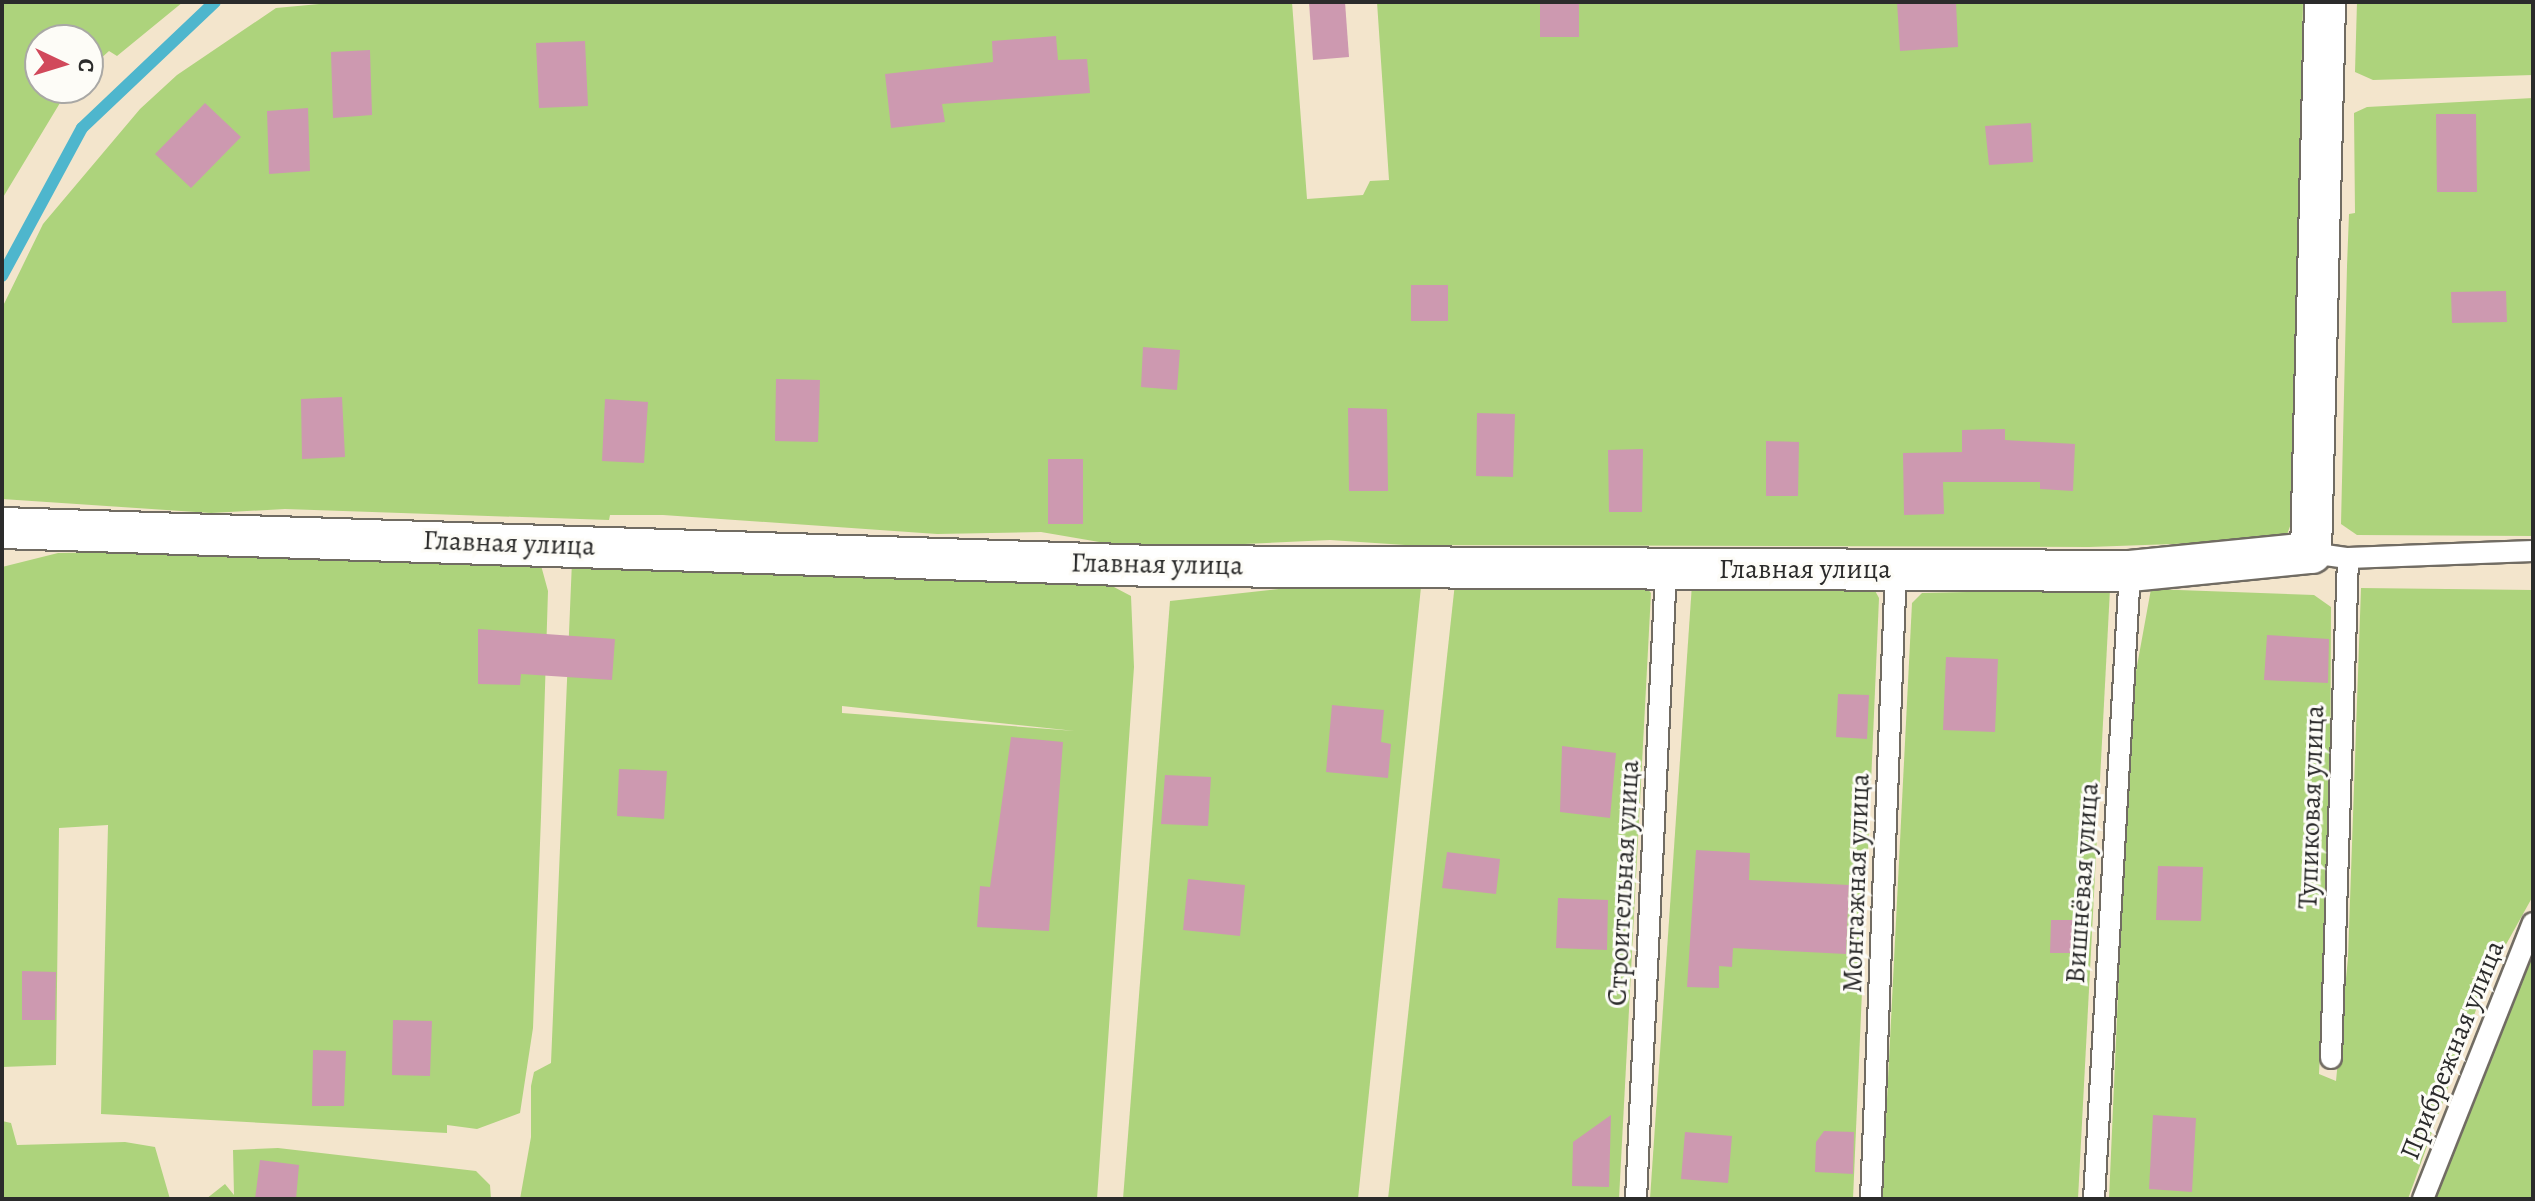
<!DOCTYPE html>
<meta charset="utf-8">
<style>
body{margin:0}
#map{position:relative;width:2535px;height:1201px;overflow:hidden;background:#f3e5cc;font-family:Alegreya,serif}
div>[style]{position:absolute}
[style*='--x']{left:calc(var(--x)*1px);top:calc(var(--y)*1px);width:calc(var(--w)*1px);rotate:calc(var(--a)*1deg)}
.green>*{inset:0;background:#add37c}
.stream>*{height:12px;margin:-6px;padding:0 6px;transform-origin:6px;border-radius:6px;background:#4eb6cd}
.building>*{inset:0;background:#cd99b0}
.roads{filter:drop-shadow(2px 0 #716c63) drop-shadow(-2px 0 #716c63) drop-shadow(0 2px #716c63) drop-shadow(0 -2px #716c63)}
.lane>*{height:20px;margin:-10px;padding:0 10px;transform-origin:10px;border-radius:10px;background:#fff}
.street>*{height:40px;margin:-20px;padding:0 20px;transform-origin:20px;border-radius:20px;background:#fff}
span{translate:-50% -50%;white-space:nowrap;text-align:center;line-height:1.15;-webkit-text-stroke:6px #fdfcf7;paint-order:stroke}
.street-label{font-size:28px;color:#2b2b2b}
.frame{position:absolute;inset:0;border:4px solid #2b2b2b;pointer-events:none}
.north{position:absolute;left:24px;top:24px;width:80px;height:80px;box-sizing:border-box;background:#fdfcf7;border:2px solid #a9a8a5;border-radius:50%;rotate:94deg;font-size:22px;font-weight:700;line-height:32px;text-align:center;color:#2b2b2b}
.north::after{content:'';display:block;margin:auto;width:28px;height:36px;background:#d1495b;clip-path:polygon(50% 0,100% 100%,50% 72%,0 100%)}
</style>
<div id="map">
<div class="green">
<div style="clip-path:polygon(2px 2px,183px 2px,117px 56px,109px 51px,88px 70px,88px 40px,40px 40px,40px 88px,69px 88px,2px 199px)"></div>
<div style="clip-path:polygon(341px 2px,1292px 2px,1307px 199px,1363px 195px,1370px 181px,1389px 180px,1377px 2px,2303px 2px,2292px 521px,2285px 540px,2089px 547px,1405px 545px,1330px 540px,1179px 547px,1111px 544px,1041px 532px,937px 534px,663px 515px,610px 515px,609px 520px,285px 509px,211px 513px,2px 499px,2px 308px,43px 224px,140px 109px,177px 75px,276px 8px)"></div>
<div style="clip-path:polygon(2357px 2px,2533px 2px,2533px 75px,2373px 80px,2355px 72px)"></div>
<div style="clip-path:polygon(2533px 98px,2533px 536px,2357px 535px,2341px 524px,2347px 266px,2349px 214px,2355px 213px,2354px 113px,2367px 107px)"></div>
<div style="clip-path:polygon(136px 552px,539px 558px,548px 591px,541px 817px,533px 1028px,520px 1113px,477px 1129px,447px 1125px,447px 1133px,101px 1114px,108px 825px,59px 828px,56px 1065px,2px 1067px,2px 567px,58px 553px)"></div>
<div style="clip-path:polygon(evenodd,572px 561px,1112px 586px,1131px 596px,1134px 667px,1097px 1199px,520px 1199px,531px 1137px,531px 1086px,534px 1072px,551px 1063px,572px 561px,842px 706px,1075px 731px,842px 713px,842px 706px)"></div>
<div style="clip-path:polygon(1455px 583px,1643px 584px,1651px 593px,1619px 1199px,1388px 1199px)"></div>
<div style="clip-path:polygon(1323px 584px,1421px 587px,1358px 1199px,1123px 1199px,1170px 601px)"></div>
<div style="clip-path:polygon(1692px 584px,1873px 587px,1879px 598px,1853px 1199px,1650px 1199px)"></div>
<div style="clip-path:polygon(2361px 588px,2533px 590px,2533px 896px,2489px 975px,2471px 977px,2486px 982px,2408px 1199px,2109px 1199px,2131px 699px,2151px 589px,2314px 595px,2331px 607px,2330px 836px,2319px 1074px,2336px 1081px,2348px 958px)"></div>
<div style="clip-path:polygon(2110px 589px,2078px 1199px,1882px 1199px,1912px 603px,1922px 593px)"></div>
<div style="clip-path:polygon(2533px 949px,2533px 1199px,2436px 1199px,2472px 1102px)"></div>
<div style="clip-path:polygon(2px 1121px,11px 1123px,17px 1145px,125px 1142px,155px 1147px,170px 1199px,2px 1199px)"></div>
<div style="clip-path:polygon(278px 1148px,476px 1171px,490px 1185px,491px 1199px,206px 1199px,225px 1184px,234px 1195px,233px 1150px)"></div>
</div>
<div class="stream">
<div style="--x:2;--y:276;--w:168;--a:-61.6"></div>
<div style="--x:82;--y:128;--w:183;--a:-43.5"></div>
</div>
<div class="building">
<div style="clip-path:polygon(1309px 2px,1345px 2px,1349px 57px,1313px 60px)"></div>
<div style="clip-path:polygon(1540px 2px,1579px 2px,1579px 37px,1540px 37px)"></div>
<div style="clip-path:polygon(1897px 2px,1956px 2px,1958px 47px,1900px 51px)"></div>
<div style="clip-path:polygon(1056px 36px,1058px 60px,1087px 59px,1090px 93px,942px 104px,945px 122px,891px 128px,885px 74px,993px 62px,992px 41px)"></div>
<div style="clip-path:polygon(585px 41px,588px 106px,539px 108px,536px 43px)"></div>
<div style="clip-path:polygon(370px 50px,372px 115px,333px 118px,331px 52px)"></div>
<div style="clip-path:polygon(205px 103px,241px 137px,191px 188px,155px 154px)"></div>
<div style="clip-path:polygon(308px 108px,310px 171px,269px 174px,267px 111px)"></div>
<div style="clip-path:polygon(2436px 114px,2476px 114px,2477px 192px,2437px 192px)"></div>
<div style="clip-path:polygon(2031px 123px,2033px 162px,1989px 165px,1985px 126px)"></div>
<div style="clip-path:polygon(1411px 285px,1448px 285px,1448px 321px,1411px 321px)"></div>
<div style="clip-path:polygon(2506px 291px,2507px 322px,2452px 323px,2451px 292px)"></div>
<div style="clip-path:polygon(1143px 347px,1180px 350px,1177px 390px,1141px 387px)"></div>
<div style="clip-path:polygon(776px 379px,820px 380px,818px 442px,775px 441px)"></div>
<div style="clip-path:polygon(342px 397px,345px 457px,302px 459px,301px 399px)"></div>
<div style="clip-path:polygon(605px 399px,648px 402px,644px 463px,602px 461px)"></div>
<div style="clip-path:polygon(1348px 408px,1387px 409px,1388px 491px,1349px 491px)"></div>
<div style="clip-path:polygon(1477px 413px,1515px 414px,1513px 477px,1476px 476px)"></div>
<div style="clip-path:polygon(2005px 429px,2005px 440px,2075px 444px,2073px 491px,2040px 489px,2040px 482px,1943px 482px,1944px 514px,1904px 515px,1903px 453px,1962px 452px,1962px 430px)"></div>
<div style="clip-path:polygon(1766px 441px,1799px 442px,1798px 496px,1766px 496px)"></div>
<div style="clip-path:polygon(1643px 449px,1642px 512px,1609px 512px,1608px 450px)"></div>
<div style="clip-path:polygon(1048px 459px,1083px 459px,1083px 524px,1048px 524px)"></div>
<div style="clip-path:polygon(478px 629px,615px 639px,612px 680px,521px 674px,520px 685px,478px 684px)"></div>
<div style="clip-path:polygon(2267px 635px,2329px 639px,2328px 683px,2264px 680px)"></div>
<div style="clip-path:polygon(1946px 657px,1998px 659px,1995px 732px,1943px 730px)"></div>
<div style="clip-path:polygon(1838px 694px,1869px 695px,1867px 739px,1836px 737px)"></div>
<div style="clip-path:polygon(1332px 705px,1384px 710px,1381px 742px,1391px 744px,1388px 778px,1326px 772px)"></div>
<div style="clip-path:polygon(1011px 737px,1063px 742px,1049px 931px,977px 927px,980px 886px,990px 887px)"></div>
<div style="clip-path:polygon(1562px 746px,1616px 753px,1610px 818px,1560px 812px)"></div>
<div style="clip-path:polygon(619px 769px,667px 771px,664px 819px,617px 816px)"></div>
<div style="clip-path:polygon(1165px 775px,1211px 777px,1208px 826px,1161px 824px)"></div>
<div style="clip-path:polygon(1696px 850px,1750px 853px,1749px 880px,1849px 885px,1846px 954px,1733px 948px,1732px 967px,1719px 966px,1719px 988px,1687px 987px)"></div>
<div style="clip-path:polygon(1447px 852px,1500px 859px,1496px 894px,1442px 888px)"></div>
<div style="clip-path:polygon(2158px 866px,2203px 867px,2201px 921px,2156px 920px)"></div>
<div style="clip-path:polygon(1188px 879px,1245px 885px,1240px 936px,1183px 930px)"></div>
<div style="clip-path:polygon(1558px 898px,1608px 900px,1607px 950px,1556px 948px)"></div>
<div style="clip-path:polygon(2051px 920px,2088px 920px,2088px 953px,2050px 953px)"></div>
<div style="clip-path:polygon(22px 971px,56px 972px,55px 1020px,22px 1020px)"></div>
<div style="clip-path:polygon(393px 1020px,432px 1021px,430px 1076px,392px 1075px)"></div>
<div style="clip-path:polygon(313px 1050px,346px 1051px,344px 1106px,312px 1106px)"></div>
<div style="clip-path:polygon(1611px 1115px,1609px 1187px,1572px 1186px,1573px 1142px)"></div>
<div style="clip-path:polygon(2153px 1115px,2196px 1118px,2192px 1192px,2149px 1189px)"></div>
<div style="clip-path:polygon(1824px 1131px,1854px 1132px,1853px 1174px,1815px 1172px,1816px 1142px)"></div>
<div style="clip-path:polygon(1685px 1132px,1732px 1136px,1728px 1183px,1681px 1179px)"></div>
<div style="clip-path:polygon(260px 1160px,299px 1165px,296px 1199px,255px 1199px)"></div>
</div>
<div class="roads">
<div class="lane">
<div style="--x:2311;--y:553;--w:37;--a:8"></div>
<div style="--x:2348;--y:558;--w:185;--a:-2.2"></div>
<div style="--x:2331;--y:1058;--w:500;--a:-88.05"></div>
<div style="--x:1636;--y:1199;--w:630;--a:-87.27"></div>
<div style="--x:1871;--y:1199;--w:630;--a:-87.73"></div>
<div style="--x:2094;--y:1199;--w:629;--a:-86.72"></div>
<div style="--x:2423;--y:1199;--w:297;--a:-68.3"></div>
</div>
<div class="street">
<div style="--x:2;--y:528;--w:1152;--a:1.89"></div>
<div style="--x:1153;--y:566;--w:977;--a:0.29"></div>
<div style="--x:2130;--y:571;--w:182;--a:-5.7"></div>
<div style="--x:2311;--y:553;--w:551;--a:-88.54"></div>
</div>
</div>
<div class="street-label">
<span style="left:509px;top:543px;rotate:2deg">Главная улица</span>
<span style="left:1157px;top:564px;rotate:1deg">Главная улица</span>
<span style="left:1805px;top:569px">Главная улица</span>
<span style="left:2311px;top:807px;rotate:-88deg">Тупиковая улица</span>
<span style="left:1623px;top:883px;rotate:-87deg">Строительная улица</span>
<span style="left:1856px;top:883px;rotate:-88deg">Монтажная улица</span>
<span style="left:2082px;top:883px;rotate:-86deg">Вишнёвая улица</span>
<span style="left:2452px;top:1050px;rotate:-68deg">Прибрежная улица</span>
</div>
<div class="frame"></div>
<div class="north">С</div>
</div>
